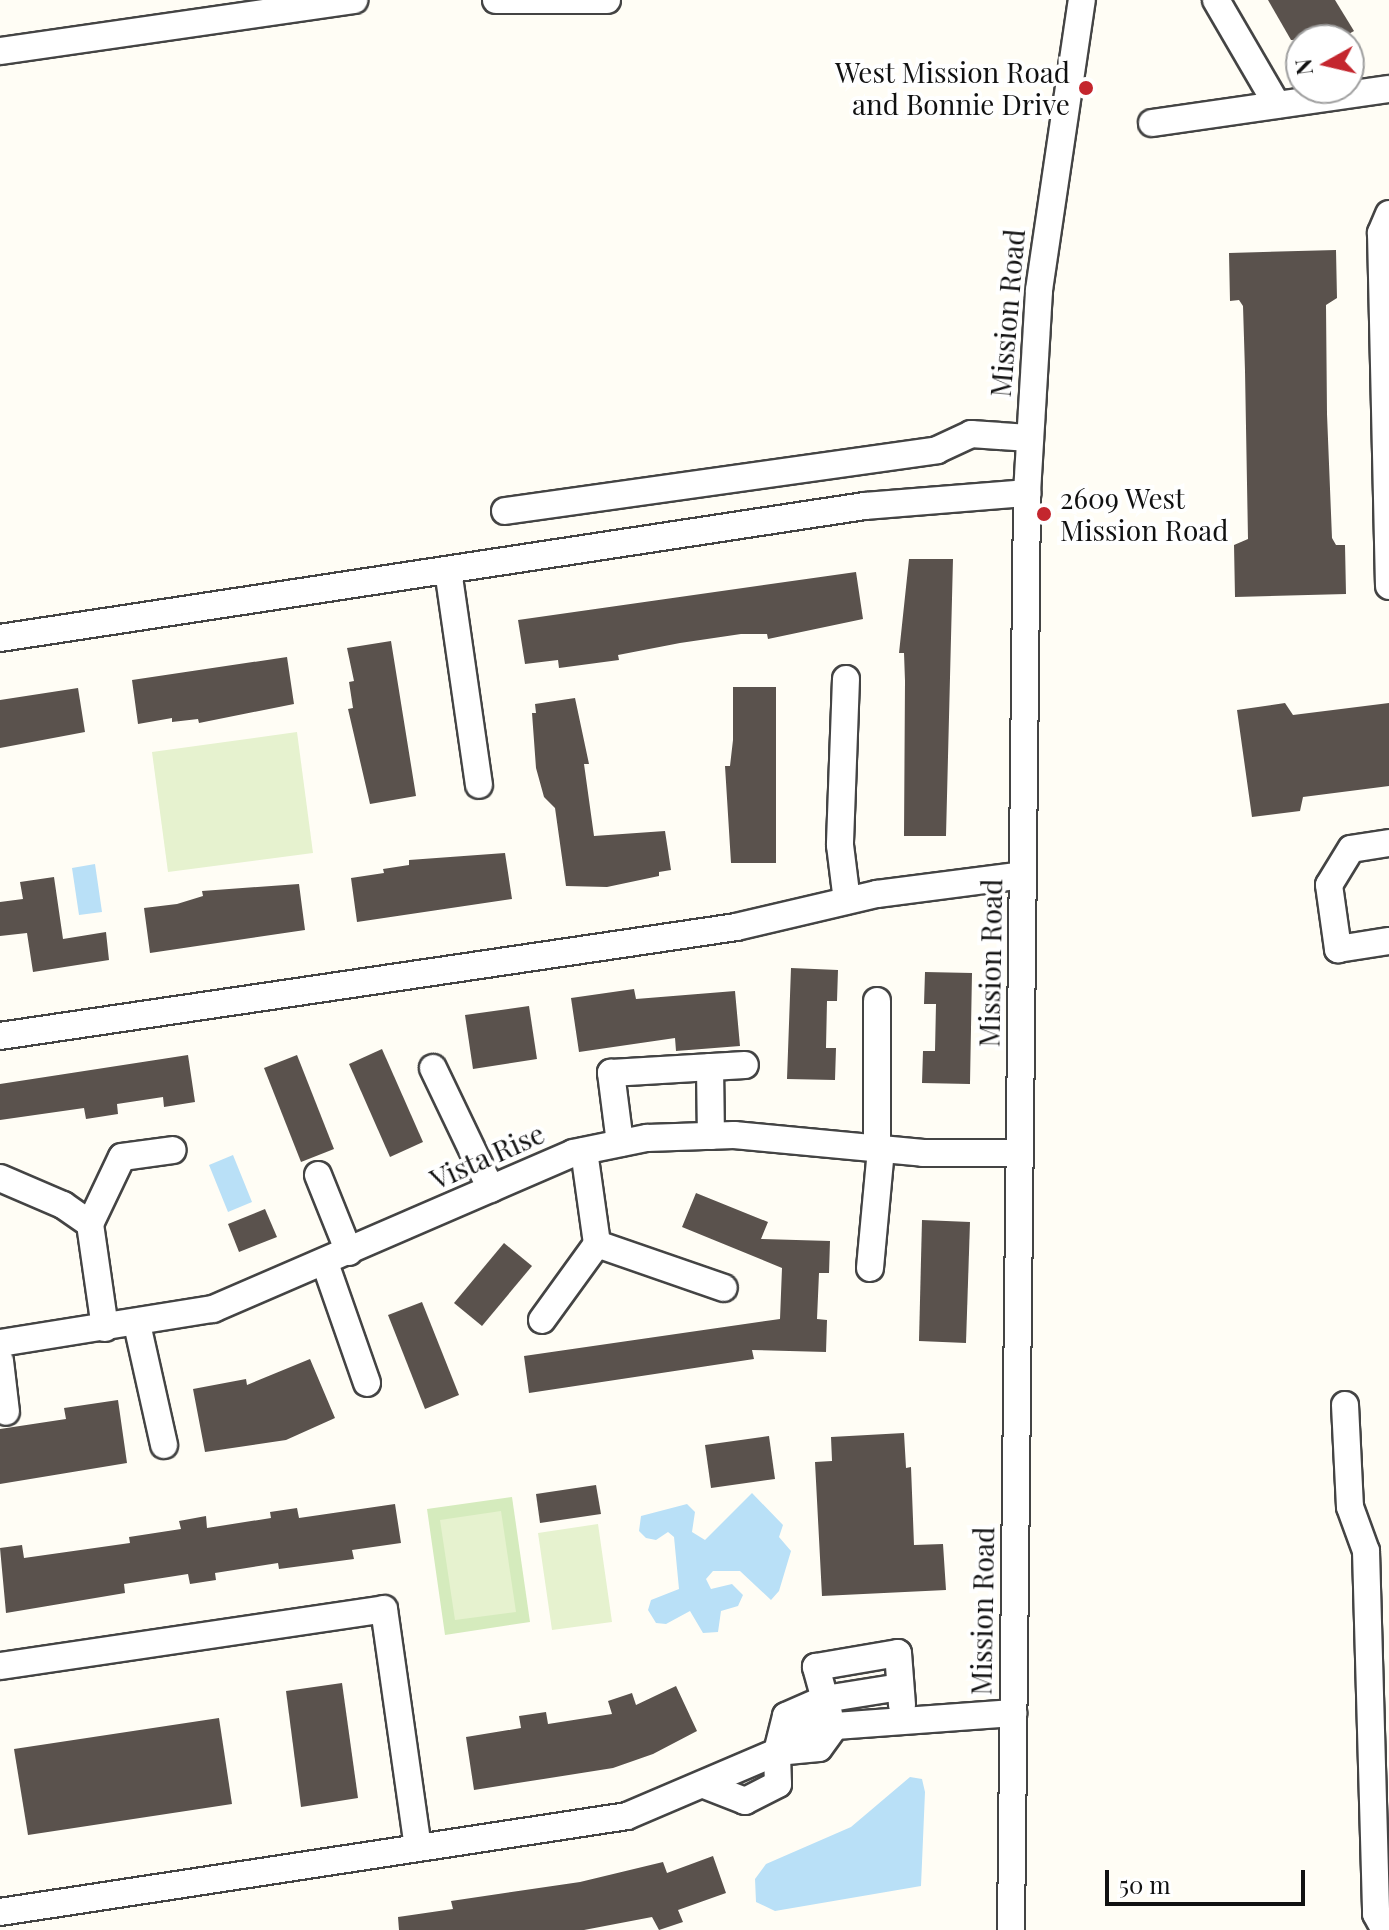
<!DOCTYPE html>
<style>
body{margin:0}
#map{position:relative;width:1389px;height:1930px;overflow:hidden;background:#fffdf5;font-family:"Playfair Display",serif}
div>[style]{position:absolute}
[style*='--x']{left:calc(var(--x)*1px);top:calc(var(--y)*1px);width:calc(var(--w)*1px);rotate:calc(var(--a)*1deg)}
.green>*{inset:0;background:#d5ebbd}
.pitch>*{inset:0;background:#e6f2cf}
.water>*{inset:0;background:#b9e0f7}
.building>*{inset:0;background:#5a524d}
.roads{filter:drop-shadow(2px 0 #444) drop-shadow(-2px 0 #444) drop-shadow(0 2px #444) drop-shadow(0 -2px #444)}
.minor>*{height:26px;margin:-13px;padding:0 13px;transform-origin:13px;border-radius:13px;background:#fff}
.dots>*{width:22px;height:22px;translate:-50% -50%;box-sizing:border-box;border:4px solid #fff;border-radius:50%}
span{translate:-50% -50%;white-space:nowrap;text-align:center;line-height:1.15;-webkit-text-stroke:8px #fff;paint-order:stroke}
.poi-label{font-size:28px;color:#111}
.right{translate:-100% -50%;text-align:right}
.left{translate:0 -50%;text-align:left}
.street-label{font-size:28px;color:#111}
.north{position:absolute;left:1285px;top:24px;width:80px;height:80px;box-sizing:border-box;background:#fff;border:2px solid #a0a0a0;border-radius:50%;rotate:262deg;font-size:22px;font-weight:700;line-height:32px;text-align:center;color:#111}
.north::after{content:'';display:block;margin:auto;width:28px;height:36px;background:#c4262e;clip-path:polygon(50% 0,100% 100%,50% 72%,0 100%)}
.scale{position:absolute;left:1105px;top:1870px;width:200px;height:36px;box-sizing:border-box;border:4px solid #111;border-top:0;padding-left:10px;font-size:24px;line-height:28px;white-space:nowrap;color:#111;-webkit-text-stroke:6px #fff;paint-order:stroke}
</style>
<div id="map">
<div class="green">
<div style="clip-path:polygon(512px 1497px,530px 1622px,445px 1635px,427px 1509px)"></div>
</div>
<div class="pitch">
<div style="clip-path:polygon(297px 732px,313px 853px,168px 872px,152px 752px)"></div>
<div style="clip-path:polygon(501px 1511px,516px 1612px,455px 1620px,440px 1520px)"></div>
<div style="clip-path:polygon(598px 1524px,612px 1622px,552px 1630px,538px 1533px)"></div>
</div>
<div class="water">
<div style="clip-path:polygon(95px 864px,102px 912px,79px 915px,72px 868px)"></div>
<div style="clip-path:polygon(233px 1155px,252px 1202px,228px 1212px,209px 1165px)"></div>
<div style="clip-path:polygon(752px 1493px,783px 1525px,779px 1537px,791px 1551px,779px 1591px,771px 1600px,740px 1571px,713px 1571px,706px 1579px,711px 1589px,732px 1584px,743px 1595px,738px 1606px,721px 1611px,718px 1632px,703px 1633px,690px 1611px,666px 1624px,656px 1623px,648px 1610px,651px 1600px,679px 1589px,674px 1537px,668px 1532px,656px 1540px,646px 1538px,639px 1531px,641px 1516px,687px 1504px,695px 1512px,692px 1532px,705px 1540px)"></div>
<div style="clip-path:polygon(910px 1777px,922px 1779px,925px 1792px,921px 1886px,775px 1911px,756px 1902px,755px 1879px,766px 1864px,851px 1827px)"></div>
</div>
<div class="building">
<div style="clip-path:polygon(1268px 0,1335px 0,1354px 31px,1338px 40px,1291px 40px)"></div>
<div style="clip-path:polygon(1336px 250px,1337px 298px,1326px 305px,1327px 414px,1332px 538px,1336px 545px,1345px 545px,1346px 594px,1235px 597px,1234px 545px,1248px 539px,1245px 371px,1243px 306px,1239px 300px,1230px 301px,1229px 253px)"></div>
<div style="clip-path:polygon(909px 559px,953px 559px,946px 836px,904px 836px,905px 681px,904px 653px,899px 653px)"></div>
<div style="clip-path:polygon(856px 572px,863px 619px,768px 639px,767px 634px,741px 634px,680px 643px,618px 655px,619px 660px,559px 668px,558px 660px,525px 664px,518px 620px)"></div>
<div style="clip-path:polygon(391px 641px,416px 796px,370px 804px,348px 709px,353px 708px,349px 682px,354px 681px,347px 648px)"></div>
<div style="clip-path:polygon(287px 657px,294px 704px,199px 723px,198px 719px,172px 722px,172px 718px,138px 724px,132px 680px)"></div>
<div style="clip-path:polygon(733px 687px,776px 687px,776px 863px,731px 863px,725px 766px,730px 766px,733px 740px)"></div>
<div style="clip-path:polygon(78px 688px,85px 732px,0 748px,0 700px)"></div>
<div style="clip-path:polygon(575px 698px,589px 764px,584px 764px,594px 836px,665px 831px,671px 870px,659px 872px,659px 876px,607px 887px,566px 886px,555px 808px,544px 797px,536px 768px,532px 713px,536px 713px,535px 704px)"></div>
<div style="clip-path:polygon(1285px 703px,1293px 715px,1389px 703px,1389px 786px,1303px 797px,1300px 811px,1252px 817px,1237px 710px)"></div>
<div style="clip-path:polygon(505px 853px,512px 899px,357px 922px,351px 878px,384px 873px,383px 869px,409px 865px,409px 860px)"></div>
<div style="clip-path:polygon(54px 877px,63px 939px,106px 932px,109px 960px,33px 972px,27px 933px,0 936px,0 902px,23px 899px,20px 882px)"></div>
<div style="clip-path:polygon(299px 884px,305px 930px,150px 953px,144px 908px,177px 904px,203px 896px,202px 891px)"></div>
<div style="clip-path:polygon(791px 968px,838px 970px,837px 1001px,827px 1001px,826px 1048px,836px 1048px,835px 1080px,787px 1079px)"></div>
<div style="clip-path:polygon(925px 972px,972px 973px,970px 1084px,922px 1083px,923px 1051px,935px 1051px,936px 1004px,924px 1004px)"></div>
<div style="clip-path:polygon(634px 989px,636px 999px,735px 991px,740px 1046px,676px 1051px,675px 1038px,579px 1052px,571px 998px)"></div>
<div style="clip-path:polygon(529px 1006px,537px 1059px,473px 1069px,465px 1015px)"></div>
<div style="clip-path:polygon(382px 1049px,423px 1142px,390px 1157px,349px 1064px)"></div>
<div style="clip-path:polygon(188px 1055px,195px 1102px,164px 1107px,163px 1097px,117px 1104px,118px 1114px,86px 1119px,84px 1108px,0 1120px,0 1084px)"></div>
<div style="clip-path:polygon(297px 1055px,334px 1149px,301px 1162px,264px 1068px)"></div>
<div style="clip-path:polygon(696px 1193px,768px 1222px,761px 1239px,830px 1241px,829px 1273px,819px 1273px,817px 1319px,827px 1320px,826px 1352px,752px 1350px,754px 1359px,529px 1393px,524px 1356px,780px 1319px,782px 1268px,682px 1227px)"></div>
<div style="clip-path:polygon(265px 1209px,277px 1237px,239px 1252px,228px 1224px)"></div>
<div style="clip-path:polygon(922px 1220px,970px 1222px,966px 1343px,919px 1341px)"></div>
<div style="clip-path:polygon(504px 1243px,532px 1266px,482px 1326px,454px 1303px)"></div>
<div style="clip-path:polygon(422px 1302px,459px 1395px,425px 1409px,388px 1315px)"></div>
<div style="clip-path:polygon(310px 1359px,335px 1418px,286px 1440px,205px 1452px,193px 1389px,246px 1379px,247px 1385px)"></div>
<div style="clip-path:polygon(118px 1400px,127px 1463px,0 1484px,0 1429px,66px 1419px,64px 1408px)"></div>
<div style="clip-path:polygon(904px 1433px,906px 1468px,911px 1467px,914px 1545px,943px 1544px,946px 1590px,822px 1596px,815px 1462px,832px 1461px,831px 1437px)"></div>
<div style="clip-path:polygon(769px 1436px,775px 1479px,711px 1488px,705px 1445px)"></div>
<div style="clip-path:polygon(596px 1485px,601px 1514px,540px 1523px,536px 1494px)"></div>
<div style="clip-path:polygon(395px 1504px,401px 1543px,352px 1550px,354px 1559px,279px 1569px,278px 1563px,215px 1573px,216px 1580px,190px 1584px,188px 1574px,124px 1584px,125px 1593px,6px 1613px,0 1548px,22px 1545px,24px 1558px,130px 1543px,129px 1537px,181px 1529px,179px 1521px,206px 1516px,207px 1528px,271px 1518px,270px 1512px,297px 1508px,299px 1518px)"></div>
<div style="clip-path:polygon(342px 1683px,358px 1798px,301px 1807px,286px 1691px)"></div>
<div style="clip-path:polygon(676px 1686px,697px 1731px,653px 1754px,613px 1768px,474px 1790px,466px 1737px,521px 1728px,519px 1716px,546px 1712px,548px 1724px,612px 1714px,608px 1701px,632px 1693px,636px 1705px)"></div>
<div style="clip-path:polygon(219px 1718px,232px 1804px,28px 1835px,14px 1749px)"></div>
<div style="clip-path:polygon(713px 1856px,726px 1893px,678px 1910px,683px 1922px,659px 1930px,652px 1917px,584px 1930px,399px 1930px,398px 1917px,453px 1909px,451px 1901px,580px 1882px,663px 1862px,667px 1873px)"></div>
</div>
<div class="roads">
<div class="minor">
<div style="--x:496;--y:0;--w:111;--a:0"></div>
<div style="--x:1216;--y:0;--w:121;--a:59.8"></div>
<div style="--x:0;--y:51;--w:358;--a:-8.2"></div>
<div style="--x:1152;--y:123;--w:239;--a:-8.2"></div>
<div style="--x:1389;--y:214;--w:21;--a:113"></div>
<div style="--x:1381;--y:233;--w:353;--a:88.7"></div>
<div style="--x:505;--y:511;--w:436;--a:-8"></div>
<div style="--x:937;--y:450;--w:38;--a:-25"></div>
<div style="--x:971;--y:434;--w:58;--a:3.9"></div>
<div style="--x:448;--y:570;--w:217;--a:81.8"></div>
<div style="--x:0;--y:638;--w:875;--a:-8.68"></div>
<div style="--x:865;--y:506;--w:163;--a:-4.6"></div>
<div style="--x:846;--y:679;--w:166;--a:92.1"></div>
<div style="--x:840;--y:845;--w:56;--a:82.9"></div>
<div style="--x:1389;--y:843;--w:38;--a:171"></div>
<div style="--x:1351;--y:849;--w:42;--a:121.4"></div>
<div style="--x:1329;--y:885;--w:65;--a:82"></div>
<div style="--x:1338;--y:949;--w:52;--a:-8.9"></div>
<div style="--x:877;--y:1001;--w:148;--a:90"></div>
<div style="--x:0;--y:1036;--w:744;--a:-8.42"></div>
<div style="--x:736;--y:927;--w:145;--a:-13.2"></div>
<div style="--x:877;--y:894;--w:147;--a:-7.4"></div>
<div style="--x:710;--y:1067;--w:69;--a:89.2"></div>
<div style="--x:433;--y:1068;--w:134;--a:64.4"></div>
<div style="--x:620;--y:1143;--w:71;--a:-97.3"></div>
<div style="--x:611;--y:1073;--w:134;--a:-3.4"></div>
<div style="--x:584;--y:1151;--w:94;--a:82"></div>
<div style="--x:318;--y:1175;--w:83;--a:68.1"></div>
<div style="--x:0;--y:1178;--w:69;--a:23.2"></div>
<div style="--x:63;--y:1205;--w:33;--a:35"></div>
<div style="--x:325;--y:1263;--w:127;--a:70.7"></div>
<div style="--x:870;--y:1268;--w:120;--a:-84.7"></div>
<div style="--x:542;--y:1320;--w:94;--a:-54.1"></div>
<div style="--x:597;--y:1244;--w:134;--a:19.1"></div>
<div style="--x:137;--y:1324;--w:124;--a:77.4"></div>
<div style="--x:105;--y:1328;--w:105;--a:-98.2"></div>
<div style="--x:90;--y:1224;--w:74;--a:-64.5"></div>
<div style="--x:122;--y:1157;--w:51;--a:-7.8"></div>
<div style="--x:0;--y:1343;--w:216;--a:-9.1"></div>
<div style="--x:213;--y:1309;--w:392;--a:-23.4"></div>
<div style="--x:573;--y:1153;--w:76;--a:-11.5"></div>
<div style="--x:647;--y:1138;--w:87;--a:-2"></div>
<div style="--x:734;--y:1135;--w:190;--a:5.4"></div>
<div style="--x:923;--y:1153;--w:97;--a:0"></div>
<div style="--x:0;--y:1361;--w:51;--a:83.3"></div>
<div style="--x:1345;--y:1405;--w:102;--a:87.2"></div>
<div style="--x:1350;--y:1507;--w:47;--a:70"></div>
<div style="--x:1366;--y:1551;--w:363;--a:88.4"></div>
<div style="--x:1376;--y:1914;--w:18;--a:61"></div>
<div style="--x:0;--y:1666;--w:388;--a:-8.4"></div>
<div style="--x:384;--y:1609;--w:241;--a:81.9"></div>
<div style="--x:829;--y:1714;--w:49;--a:-105.5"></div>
<div style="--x:816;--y:1667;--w:83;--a:-9.7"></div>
<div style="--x:898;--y:1653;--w:52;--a:85.6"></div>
<div style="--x:777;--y:1752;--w:39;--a:-38"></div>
<div style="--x:808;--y:1728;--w:206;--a:-4.2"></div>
<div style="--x:704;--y:1785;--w:44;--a:21.3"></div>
<div style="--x:745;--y:1801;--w:37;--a:-27"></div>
<div style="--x:778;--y:1784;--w:32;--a:-92"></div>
<div style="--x:777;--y:1752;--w:37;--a:-76"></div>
<div style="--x:786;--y:1716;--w:43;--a:-23.6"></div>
<div style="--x:825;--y:1699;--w:76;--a:-9.1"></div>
<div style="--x:0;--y:1912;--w:634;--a:-8.7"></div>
<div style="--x:627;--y:1816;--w:163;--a:-23.1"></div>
<div style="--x:777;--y:1752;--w:42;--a:-5.4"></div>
<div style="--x:819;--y:1748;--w:24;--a:-54"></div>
<div style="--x:1011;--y:1930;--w:1437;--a:-89.36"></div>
<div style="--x:1027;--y:493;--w:203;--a:-86.6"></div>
<div style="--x:1039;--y:290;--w:293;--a:-81.6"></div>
</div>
</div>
<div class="dots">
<div style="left:1086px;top:88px;background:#c4262e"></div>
<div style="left:1044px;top:514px;background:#c4262e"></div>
</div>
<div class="poi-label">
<span class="right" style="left:1070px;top:88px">West Mission Road<br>and Bonnie Drive</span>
<span class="left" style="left:1060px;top:514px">2609 West<br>Mission Road</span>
</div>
<div class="street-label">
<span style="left:1007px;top:313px;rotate:-85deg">Mission Road</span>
<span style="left:990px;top:963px;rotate:-89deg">Mission Road</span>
<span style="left:487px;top:1156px;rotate:-24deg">Vista Rise</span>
<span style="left:982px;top:1611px;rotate:-89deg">Mission Road</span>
</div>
<div class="north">N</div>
<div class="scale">50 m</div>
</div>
